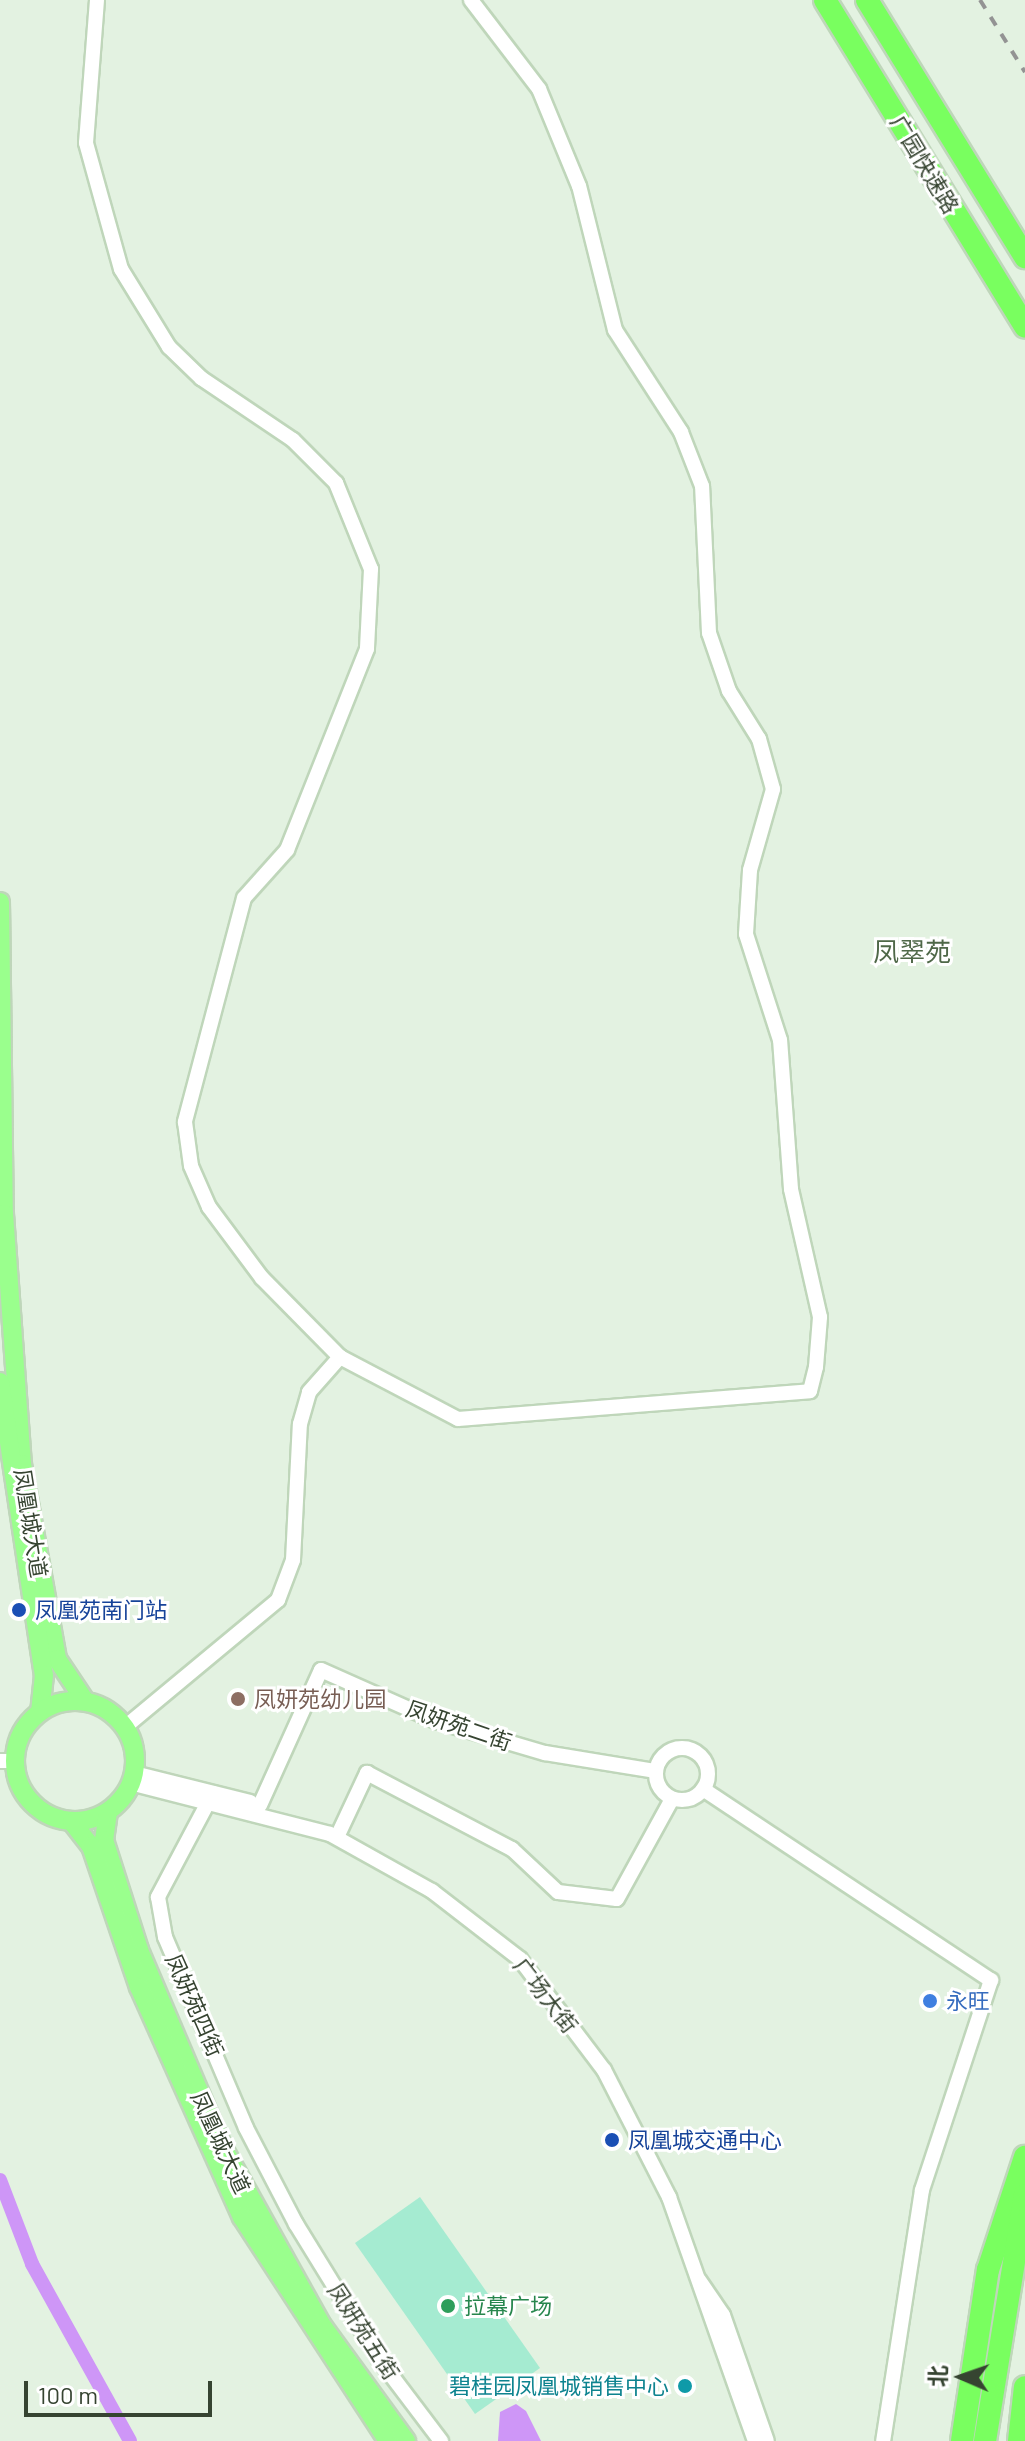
<!DOCTYPE html>
<meta charset="utf-8">
<style>
body{margin:0}
#map{position:relative;width:1025px;height:2441px;overflow:hidden;background:#e3f2e1;font-family:Barlow,"Noto Sans SC",sans-serif}
div>[style]{position:absolute}
[style*='--x']{left:calc(var(--x)*1px);top:calc(var(--y)*1px);width:calc(var(--w)*1px);rotate:calc(var(--a)*1deg)}
.green>*{inset:0;background:#a5ebd1}
.water>*{inset:0;background:#ce96f7}
.canal>*{height:14px;margin:-7px;padding:0 7px;transform-origin:7px;border-radius:7px;background:#ce96f7}
.roads{filter:drop-shadow(2px 0 #bfd6ba) drop-shadow(-2px 0 #bfd6ba) drop-shadow(0 2px #bfd6ba) drop-shadow(0 -2px #bfd6ba)}
.minor>*{height:14px;margin:-7px;padding:0 7px;transform-origin:7px;border-radius:7px;background:#fff}
.minor>.ring{margin:-7px;padding:0;box-sizing:content-box;background:none;border:14px solid #fff;border-radius:50%}
.major>*{height:18px;margin:-9px;padding:0 9px;transform-origin:9px;border-radius:9px;background:#9aff8d}
.major>.ring{margin:-9px;padding:0;box-sizing:content-box;background:none;border:18px solid #9aff8d;border-radius:50%}
.highway>*{height:22px;margin:-11px;padding:0 11px;transform-origin:11px;border-radius:11px;background:#79ff5f}
.rail>*{height:4px;margin-top:-2px;transform-origin:0;background:repeating-linear-gradient(90deg,#939393 0 10px,transparent 0 20px)}
.dots>*{width:22px;height:22px;translate:-50% -50%;box-sizing:border-box;border:4px solid #fff;border-radius:50%}
span{translate:-50% -50%;white-space:nowrap;text-align:center;line-height:1.15;-webkit-text-stroke:6px #fff;paint-order:stroke}
.street-label{font-size:22px;color:#364431}
.transit-label{font-size:22px;color:#164399}
.left{translate:0 -50%;text-align:left}
.education-label{font-size:22px;color:#785e54}
.shop-label{font-size:22px;color:#366cbe}
.leisure-label{font-size:22px;color:#27864d}
.culture-label{font-size:22px;color:#0d838f}
.right{translate:-100% -50%;text-align:right}
.quarter-label{font-size:26px;color:#4f6848}
.north{position:absolute;left:921px;top:2337px;width:80px;height:80px;-webkit-text-stroke:6px #fff;paint-order:stroke;rotate:272deg;font-size:22px;font-weight:700;line-height:32px;text-align:center;color:#364431}
.north::after{content:'';display:block;margin:auto;width:28px;height:36px;background:#364431;clip-path:polygon(50% 0,100% 100%,50% 72%,0 100%)}
.scale{position:absolute;left:24px;top:2381px;width:188px;height:36px;box-sizing:border-box;border:4px solid #364431;border-top:0;padding-left:10px;font-size:24px;line-height:28px;white-space:nowrap;color:#364431;-webkit-text-stroke:6px #fff;paint-order:stroke}
</style>
<div id="map">
<div class="green">
<div style="clip-path:polygon(420px 2197px,540px 2368px,475px 2414px,355px 2243px)"></div>
</div>
<div class="water">
<div style="clip-path:polygon(516px 2404px,526px 2411px,541px 2441px,498px 2441px,500px 2412px)"></div>
</div>
<div class="canal">
<div style="--x:0;--y:2180;--w:90;--a:69.1"></div>
<div style="--x:32;--y:2264;--w:202;--a:61"></div>
</div>
<div class="roads">
<div class="minor">
<div style="--x:97;--y:0;--w:143;--a:94.4"></div>
<div style="--x:86;--y:143;--w:131;--a:74.5"></div>
<div style="--x:121;--y:269;--w:92;--a:58.4"></div>
<div style="--x:169;--y:347;--w:45;--a:44.1"></div>
<div style="--x:201;--y:378;--w:111;--a:34"></div>
<div style="--x:293;--y:440;--w:61;--a:45"></div>
<div style="--x:336;--y:483;--w:93;--a:67.9"></div>
<div style="--x:371;--y:569;--w:80;--a:92.9"></div>
<div style="--x:367;--y:649;--w:216;--a:111.7"></div>
<div style="--x:287;--y:850;--w:64;--a:131.9"></div>
<div style="--x:244;--y:898;--w:232;--a:104.8"></div>
<div style="--x:185;--y:1122;--w:44;--a:82.2"></div>
<div style="--x:191;--y:1166;--w:45;--a:66.3"></div>
<div style="--x:209;--y:1207;--w:89;--a:53.3"></div>
<div style="--x:262;--y:1278;--w:111;--a:45.4"></div>
<div style="--x:125;--y:1727;--w:199;--a:-39.7"></div>
<div style="--x:278;--y:1600;--w:43;--a:-69.4"></div>
<div style="--x:293;--y:1560;--w:136;--a:-87.1"></div>
<div style="--x:300;--y:1424;--w:33;--a:-74"></div>
<div style="--x:309;--y:1392;--w:47;--a:-48.5"></div>
<div style="--x:340;--y:1357;--w:133;--a:27.7"></div>
<div style="--x:458;--y:1419;--w:353;--a:-4.5"></div>
<div style="--x:810;--y:1391;--w:25;--a:-76"></div>
<div style="--x:816;--y:1367;--w:50;--a:-85.4"></div>
<div style="--x:820;--y:1317;--w:131;--a:-102.8"></div>
<div style="--x:791;--y:1189;--w:149;--a:-94.2"></div>
<div style="--x:780;--y:1040;--w:111;--a:-107.8"></div>
<div style="--x:746;--y:934;--w:64;--a:-86.4"></div>
<div style="--x:750;--y:870;--w:84;--a:-74.1"></div>
<div style="--x:773;--y:789;--w:52;--a:-105.6"></div>
<div style="--x:759;--y:739;--w:57;--a:-122"></div>
<div style="--x:729;--y:691;--w:61;--a:-109"></div>
<div style="--x:709;--y:633;--w:147;--a:-92.7"></div>
<div style="--x:702;--y:486;--w:58;--a:-111.3"></div>
<div style="--x:681;--y:432;--w:121;--a:-122.9"></div>
<div style="--x:615;--y:330;--w:148;--a:-104"></div>
<div style="--x:579;--y:186;--w:105;--a:-112.4"></div>
<div style="--x:539;--y:89;--w:112;--a:-127.4"></div>
<div class="ring" style="left:656px;top:1748px;width:38px;height:38px"></div>
<div style="--x:0;--y:1761;--w:14;--a:0"></div>
<div style="--x:134;--y:1773;--w:120;--a:14"></div>
<div style="--x:130;--y:1783;--w:206;--a:14.3"></div>
<div style="--x:330;--y:1834;--w:117;--a:29.2"></div>
<div style="--x:432;--y:1891;--w:111;--a:37.7"></div>
<div style="--x:520;--y:1959;--w:139;--a:52.9"></div>
<div style="--x:604;--y:2070;--w:143;--a:62.9"></div>
<div style="--x:669;--y:2197;--w:259;--a:70.6"></div>
<div style="--x:703;--y:1789;--w:346;--a:33.6"></div>
<div style="--x:991;--y:1980;--w:221;--a:108.2"></div>
<div style="--x:922;--y:2190;--w:254;--a:98.8"></div>
<div style="--x:213;--y:1793;--w:118;--a:117.9"></div>
<div style="--x:158;--y:1897;--w:41;--a:80.1"></div>
<div style="--x:165;--y:1937;--w:207;--a:67"></div>
<div style="--x:246;--y:2128;--w:108;--a:62.5"></div>
<div style="--x:296;--y:2224;--w:158;--a:58.4"></div>
<div style="--x:379;--y:2359;--w:103;--a:52.9"></div>
<div style="--x:260;--y:1805;--w:148;--a:-65.7"></div>
<div style="--x:321;--y:1670;--w:126;--a:23.9"></div>
<div style="--x:436;--y:1721;--w:114;--a:16.4"></div>
<div style="--x:545;--y:1753;--w:111;--a:9.3"></div>
<div style="--x:337;--y:1837;--w:71;--a:-64.9"></div>
<div style="--x:367;--y:1773;--w:164;--a:27.7"></div>
<div style="--x:512;--y:1849;--w:63;--a:43.1"></div>
<div style="--x:558;--y:1892;--w:59;--a:6.8"></div>
<div style="--x:617;--y:1899;--w:114;--a:-61.2"></div>
<div style="--x:699;--y:2280;--w:42;--a:55.6"></div>
<div style="--x:723;--y:2315;--w:133;--a:70.8"></div>
</div>
<div class="major">
<div style="--x:0;--y:902;--w:312;--a:89.3"></div>
<div style="--x:4;--y:1214;--w:251;--a:85.9"></div>
<div style="--x:22;--y:1464;--w:198;--a:79.8"></div>
<div style="--x:57;--y:1659;--w:50;--a:56.3"></div>
<div style="--x:0;--y:1382;--w:296;--a:81.5"></div>
<div style="--x:44;--y:1675;--w:37;--a:96"></div>
<div class="ring" style="left:15px;top:1701px;width:102px;height:102px"></div>
<div style="--x:108;--y:1812;--w:28;--a:98"></div>
<div style="--x:104;--y:1840;--w:115;--a:72.3"></div>
<div style="--x:139;--y:1950;--w:213;--a:67"></div>
<div style="--x:222;--y:2146;--w:204;--a:60.9"></div>
<div style="--x:321;--y:2324;--w:145;--a:54"></div>
<div style="--x:72;--y:1822;--w:31;--a:52"></div>
<div style="--x:91;--y:1846;--w:149;--a:71.2"></div>
<div style="--x:139;--y:1987;--w:252;--a:65.9"></div>
<div style="--x:242;--y:2217;--w:267;--a:56.9"></div>
</div>
<div class="highway">
<div style="--x:825;--y:0;--w:383;--a:58.5"></div>
<div style="--x:867;--y:0;--w:302;--a:58.4"></div>
<div style="--x:962;--y:2441;--w:173;--a:-81.4"></div>
<div style="--x:988;--y:2270;--w:119;--a:-71.9"></div>
<div style="--x:985;--y:2441;--w:249;--a:-80.8"></div>
<div style="--x:1019;--y:2441;--w:54;--a:-83.7"></div>
</div>
</div>
<div class="rail">
<div style="--x:980;--y:0;--w:85;--a:58"></div>
</div>
<div class="dots">
<div style="left:19px;top:1610px;background:#1a4fb4"></div>
<div style="left:238px;top:1699px;background:#8d6e63"></div>
<div style="left:930px;top:2001px;background:#3f7fe0"></div>
<div style="left:612px;top:2140px;background:#1a4fb4"></div>
<div style="left:448px;top:2306px;background:#2e9e5b"></div>
<div style="left:685px;top:2386px;background:#0f9aa8"></div>
</div>
<div class="street-label">
<span style="left:925px;top:164px;rotate:59deg">广园快速路</span>
<span style="left:31px;top:1523px;rotate:81deg">凤凰城大道</span>
<span style="left:459px;top:1725px;rotate:19deg">凤妍苑二街</span>
<span style="left:546px;top:1995px;rotate:52deg">广场大街</span>
<span style="left:195px;top:2005px;rotate:66deg">凤妍苑四街</span>
<span style="left:221px;top:2142px;rotate:65deg">凤凰城大道</span>
<span style="left:364px;top:2331px;rotate:57deg">凤妍苑五街</span>
</div>
<div class="transit-label">
<span class="left" style="left:35px;top:1610px">凤凰苑南门站</span>
<span class="left" style="left:628px;top:2140px">凤凰城交通中心</span>
</div>
<div class="education-label">
<span class="left" style="left:254px;top:1699px">凤妍苑幼儿园</span>
</div>
<div class="shop-label">
<span class="left" style="left:946px;top:2001px">永旺</span>
</div>
<div class="leisure-label">
<span class="left" style="left:464px;top:2306px">拉幕广场</span>
</div>
<div class="culture-label">
<span class="right" style="left:669px;top:2386px">碧桂园凤凰城销售中心</span>
</div>
<div class="quarter-label">
<span style="left:912px;top:951px">凤翠苑</span>
</div>
<div class="north">北</div>
<div class="scale">100 m</div>
</div>
